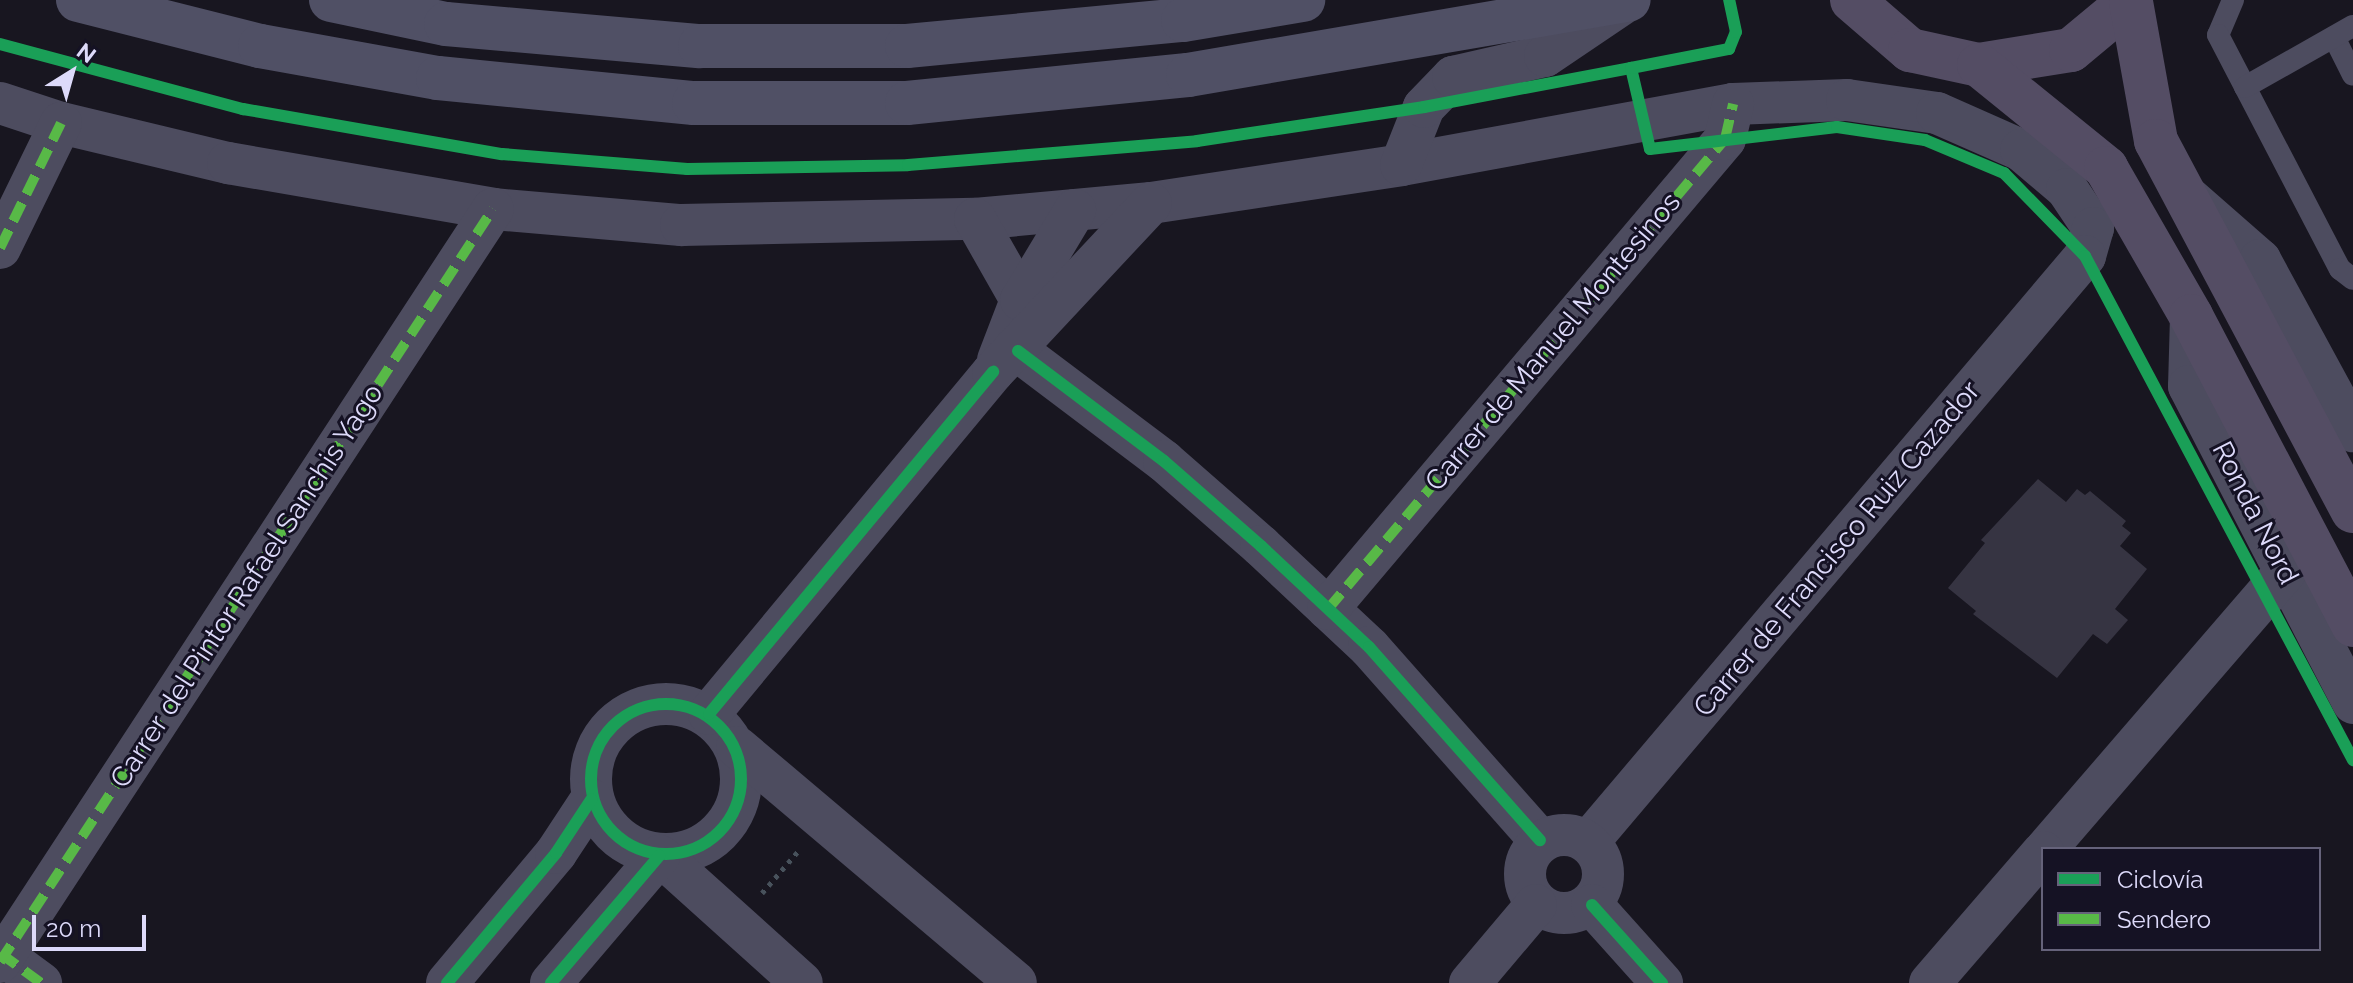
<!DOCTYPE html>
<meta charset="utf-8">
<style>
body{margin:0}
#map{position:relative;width:2353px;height:983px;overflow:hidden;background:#181620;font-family:Raleway,sans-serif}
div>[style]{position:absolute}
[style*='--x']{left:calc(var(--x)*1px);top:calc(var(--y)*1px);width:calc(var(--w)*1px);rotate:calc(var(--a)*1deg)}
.building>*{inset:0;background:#363442}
.path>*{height:5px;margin-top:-2.5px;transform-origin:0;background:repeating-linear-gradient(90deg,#48525c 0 4px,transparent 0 10px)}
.lane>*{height:22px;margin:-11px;padding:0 11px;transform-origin:11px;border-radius:11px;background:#4d4c5f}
.street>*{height:42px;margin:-21px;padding:0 21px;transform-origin:21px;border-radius:21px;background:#4d4c5f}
.street>.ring{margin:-21px;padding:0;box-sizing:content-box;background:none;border:42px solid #4d4c5f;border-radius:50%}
.secondary>*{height:44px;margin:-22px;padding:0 22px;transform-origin:22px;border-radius:22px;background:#505065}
.primary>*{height:44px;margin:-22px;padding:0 22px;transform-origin:22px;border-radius:22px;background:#544d64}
.quiet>*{height:10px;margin-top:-5px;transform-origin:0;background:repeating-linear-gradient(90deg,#58b947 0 20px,transparent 0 30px)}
.cycleway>*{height:12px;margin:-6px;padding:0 6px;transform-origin:6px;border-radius:6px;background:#1a9f57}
.cycleway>.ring{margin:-6px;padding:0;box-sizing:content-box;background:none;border:12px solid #1a9f57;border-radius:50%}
span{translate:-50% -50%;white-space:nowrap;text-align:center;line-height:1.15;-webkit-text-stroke:6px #151224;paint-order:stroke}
.street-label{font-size:28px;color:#dddafa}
.legend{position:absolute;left:2041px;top:847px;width:280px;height:104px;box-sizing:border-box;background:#151224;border:2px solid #65627a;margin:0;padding:10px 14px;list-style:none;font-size:24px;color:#dddafa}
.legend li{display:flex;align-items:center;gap:16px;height:40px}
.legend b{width:40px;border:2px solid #65627a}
.north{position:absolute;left:32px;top:32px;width:80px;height:80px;-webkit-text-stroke:6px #151224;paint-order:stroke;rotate:37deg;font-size:22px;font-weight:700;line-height:32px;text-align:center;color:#dddafa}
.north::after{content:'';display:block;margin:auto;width:28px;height:36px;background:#dddafa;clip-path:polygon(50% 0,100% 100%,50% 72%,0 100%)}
.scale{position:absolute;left:32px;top:915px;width:114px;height:36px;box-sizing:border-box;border:4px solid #dddafa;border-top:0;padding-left:10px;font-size:24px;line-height:28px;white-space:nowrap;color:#dddafa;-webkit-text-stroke:6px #151224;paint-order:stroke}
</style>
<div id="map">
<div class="building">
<div style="clip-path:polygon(2038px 479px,2066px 502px,2077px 489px,2085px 495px,2090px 491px,2126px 521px,2122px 526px,2131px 533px,2120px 546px,2147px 569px,2115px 609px,2128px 620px,2107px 644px,2093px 634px,2057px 678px,1973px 614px,1976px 611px,1948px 588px,1985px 543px,1981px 540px)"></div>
</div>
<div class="path">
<div style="--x:762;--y:893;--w:58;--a:-49.2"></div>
</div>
<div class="lane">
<div style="--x:2233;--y:0;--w:38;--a:113"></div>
<div style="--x:2218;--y:35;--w:264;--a:62.5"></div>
<div style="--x:2340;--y:269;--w:16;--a:38"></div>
<div style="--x:2334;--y:37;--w:42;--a:63.4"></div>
<div style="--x:2245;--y:87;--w:124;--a:-29.5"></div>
</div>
<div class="street">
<div style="--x:0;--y:103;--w:64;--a:18.2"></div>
<div style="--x:61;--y:123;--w:172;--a:13.5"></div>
<div style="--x:228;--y:163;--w:269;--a:9.8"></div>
<div style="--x:493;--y:209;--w:189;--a:4.9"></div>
<div style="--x:681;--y:225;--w:294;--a:-1.2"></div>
<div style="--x:975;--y:219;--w:177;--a:-5.2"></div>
<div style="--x:1151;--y:203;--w:253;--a:-8.6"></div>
<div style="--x:1401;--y:165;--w:338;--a:-10.4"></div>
<div style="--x:1733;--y:104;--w:114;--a:-2"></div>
<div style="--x:1847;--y:100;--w:91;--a:8.2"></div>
<div style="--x:1937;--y:113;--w:92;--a:23.8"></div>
<div style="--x:2021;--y:150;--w:60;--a:40.3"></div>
<div style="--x:2067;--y:189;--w:47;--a:56.3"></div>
<div style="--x:2093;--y:228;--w:29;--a:106"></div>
<div style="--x:2085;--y:256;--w:767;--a:130.29"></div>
<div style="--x:1401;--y:165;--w:62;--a:-68.4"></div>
<div style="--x:1424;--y:107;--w:42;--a:-46"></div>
<div style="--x:1453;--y:77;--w:94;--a:-12.9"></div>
<div style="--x:1545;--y:56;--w:100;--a:-34"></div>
<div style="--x:2188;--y:197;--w:96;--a:41.2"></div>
<div style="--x:2260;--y:260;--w:195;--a:61.5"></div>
<div style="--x:975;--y:219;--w:93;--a:60.4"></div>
<div style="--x:1021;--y:300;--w:64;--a:111"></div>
<div style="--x:0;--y:248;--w:139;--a:-64"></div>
<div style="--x:1021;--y:300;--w:105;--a:-59"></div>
<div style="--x:2191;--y:316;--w:70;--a:91.6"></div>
<div style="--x:2189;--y:386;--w:357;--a:62.6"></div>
<div style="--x:1018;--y:351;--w:183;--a:37"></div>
<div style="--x:1164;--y:461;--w:129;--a:41.2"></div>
<div style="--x:1261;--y:546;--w:148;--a:43.1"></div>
<div style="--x:1369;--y:647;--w:258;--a:48.5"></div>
<div style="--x:1328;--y:609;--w:615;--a:-49.81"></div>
<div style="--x:1725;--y:139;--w:36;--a:-77"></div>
<div class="ring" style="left:591px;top:704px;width:108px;height:108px"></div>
<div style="--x:709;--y:714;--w:445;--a:-50.3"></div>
<div style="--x:993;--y:372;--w:231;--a:-46.9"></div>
<div style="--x:737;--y:747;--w:365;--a:40.2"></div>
<div class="ring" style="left:1525px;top:835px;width:36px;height:36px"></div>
<div style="--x:2046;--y:849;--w:367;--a:-49.2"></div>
<div style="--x:662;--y:857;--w:188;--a:42"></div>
<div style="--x:1592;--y:905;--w:105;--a:48.1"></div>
<div style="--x:0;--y:953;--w:51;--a:36.2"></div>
<div style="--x:0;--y:962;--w:900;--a:-56.79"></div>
<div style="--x:447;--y:983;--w:170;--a:-50"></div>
<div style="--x:556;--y:853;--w:64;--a:-56.6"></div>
<div style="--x:551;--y:983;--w:167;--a:-49.6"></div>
<div style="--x:1470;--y:983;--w:102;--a:-49.8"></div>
<div style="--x:1930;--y:983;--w:173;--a:-49.2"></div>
</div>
<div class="secondary">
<div style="--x:78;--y:0;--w:188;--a:14.2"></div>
<div style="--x:260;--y:46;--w:181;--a:10.2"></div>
<div style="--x:438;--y:78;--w:257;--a:5.6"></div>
<div style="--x:694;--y:103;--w:213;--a:0"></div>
<div style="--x:907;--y:103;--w:282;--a:-5.7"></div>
<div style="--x:1188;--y:75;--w:447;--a:-9.7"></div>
<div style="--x:331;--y:0;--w:117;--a:11.8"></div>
<div style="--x:446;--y:24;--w:255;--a:5"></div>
<div style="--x:700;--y:46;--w:207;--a:0"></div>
<div style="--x:907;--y:46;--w:277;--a:-5.4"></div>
<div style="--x:1183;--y:20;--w:122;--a:-9.5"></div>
</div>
<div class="primary">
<div style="--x:1852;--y:0;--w:77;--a:40.8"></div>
<div style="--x:1910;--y:50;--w:71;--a:12.3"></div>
<div style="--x:1979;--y:65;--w:93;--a:-9.3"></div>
<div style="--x:2071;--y:50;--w:78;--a:-39.8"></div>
<div style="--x:2131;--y:2;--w:141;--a:79.8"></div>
<div style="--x:2156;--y:141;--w:419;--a:62"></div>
<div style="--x:1979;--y:65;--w:164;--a:39"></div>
<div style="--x:2106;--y:168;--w:171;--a:60.1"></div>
<div style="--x:2191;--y:316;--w:349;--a:62.3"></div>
</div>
<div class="quiet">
<div style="--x:0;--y:248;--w:139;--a:-64"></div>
<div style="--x:1328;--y:609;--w:615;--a:-49.81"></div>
<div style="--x:1725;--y:139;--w:36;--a:-77"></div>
<div style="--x:0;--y:953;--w:51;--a:36.2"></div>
<div style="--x:0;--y:962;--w:900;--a:-56.79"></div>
</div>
<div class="cycleway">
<div style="--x:0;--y:44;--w:252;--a:15"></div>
<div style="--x:243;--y:109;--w:263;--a:9.9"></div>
<div style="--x:502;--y:154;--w:186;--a:4.6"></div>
<div style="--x:687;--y:169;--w:221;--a:-1"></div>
<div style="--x:908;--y:165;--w:290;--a:-4.7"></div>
<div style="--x:1197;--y:141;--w:230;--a:-8.5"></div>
<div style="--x:1424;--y:107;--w:211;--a:-10.7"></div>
<div style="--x:1631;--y:68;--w:83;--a:76.8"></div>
<div style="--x:1650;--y:149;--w:188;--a:-6.7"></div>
<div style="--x:1837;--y:127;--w:89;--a:8.4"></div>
<div style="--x:1925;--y:140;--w:86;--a:22.7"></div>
<div style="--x:2004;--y:173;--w:116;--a:45.7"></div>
<div style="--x:2085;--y:256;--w:571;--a:62"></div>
<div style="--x:1631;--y:68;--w:100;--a:-11"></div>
<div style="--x:1729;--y:49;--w:18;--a:-68"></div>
<div style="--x:1736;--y:32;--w:33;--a:-102"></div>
<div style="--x:1018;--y:351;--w:183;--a:37"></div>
<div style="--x:1164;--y:461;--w:129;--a:41.2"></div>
<div style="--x:1261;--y:546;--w:148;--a:43.1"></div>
<div style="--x:1369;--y:647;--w:258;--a:48.5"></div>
<div class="ring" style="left:591px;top:704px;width:138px;height:138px"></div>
<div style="--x:709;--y:714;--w:445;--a:-50.3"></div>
<div style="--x:1592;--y:905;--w:105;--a:48.1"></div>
<div style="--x:447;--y:983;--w:170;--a:-50"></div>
<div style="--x:556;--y:853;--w:64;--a:-56.6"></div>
<div style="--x:551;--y:983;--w:167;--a:-49.6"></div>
</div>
<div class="street-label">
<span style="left:1553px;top:342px;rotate:-50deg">Carrer de Manuel Montesinos</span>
<span style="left:2255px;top:513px;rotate:63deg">Ronda Nord</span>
<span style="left:1837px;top:549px;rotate:-50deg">Carrer de Francisco Ruiz Cazador</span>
<span style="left:247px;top:586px;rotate:-57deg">Carrer del Pintor Rafael Sanchis Yago</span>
</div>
<ul class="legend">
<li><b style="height:10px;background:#1a9f57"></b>Ciclovía</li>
<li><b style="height:10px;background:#58b947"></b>Sendero</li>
</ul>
<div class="north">N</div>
<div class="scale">20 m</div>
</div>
